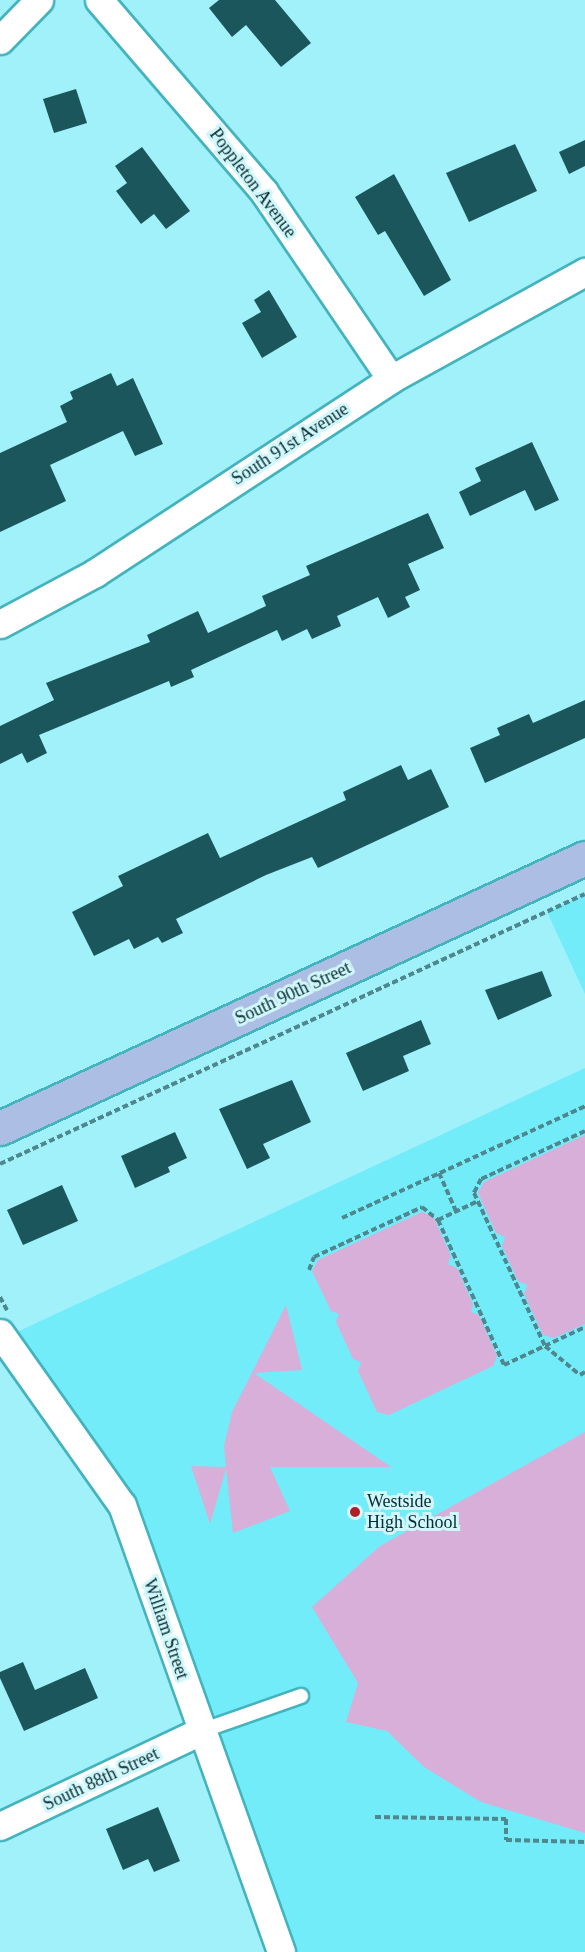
<!DOCTYPE html>
<style>
body{margin:0}
#map{position:relative;width:585px;height:1952px;overflow:hidden;background:#a0f1fa;font-family:"Times New Roman",serif}
div>[style]{position:absolute}
[style*='--x']{left:calc(var(--x)*1px);top:calc(var(--y)*1px);width:calc(var(--w)*1px);rotate:calc(var(--a)*1deg)}
.built>*{inset:0;background:#72ecf9}
.green>*{inset:0;background:#d7afd8}
.building>*{inset:0;background:#1b565c}
.path>*{height:4px;margin-top:-2px;transform-origin:0;background:repeating-linear-gradient(90deg,#4e878e 0 6px,transparent 0 9px)}
.roads{filter:drop-shadow(2px 0 #43b3be) drop-shadow(-2px 0 #43b3be) drop-shadow(0 2px #43b3be) drop-shadow(0 -2px #43b3be)}
.lane>*{height:14px;margin:-7px;padding:0 7px;transform-origin:7px;border-radius:7px;background:#fff}
.street>*{height:27px;margin:-13.5px;padding:0 13.5px;transform-origin:13.5px;border-radius:13.5px;background:#fff}
.primary>*{height:33px;margin:-16.5px;padding:0 16.5px;transform-origin:16.5px;border-radius:16.5px;background:#adbee5}
.dots>*{width:16px;height:16px;translate:-50% -50%;box-sizing:border-box;border:3px solid #d0f7fb;border-radius:50%}
span{translate:-50% -50%;white-space:nowrap;text-align:center;line-height:1.15;-webkit-text-stroke:6px #d0f7fb;paint-order:stroke}
.street-label{font-size:18px;color:#072b2f}
.poi-label{font-size:18px;color:#072b2f}
.left{translate:0 -50%;text-align:left}
</style>
<div id="map">
<div class="built">
<div style="clip-path:polygon(585px 894px,585px 994px,547px 912px)"></div>
<div style="clip-path:polygon(585px 1068px,585px 1952px,281px 1952px,143px 1562px,4px 1338px)"></div>
</div>
<div class="green">
<div style="clip-path:polygon(585px 1135px,585px 1324px,554px 1338px,543px 1335px,524px 1294px,527px 1285px,518px 1281px,502px 1246px,505px 1237px,496px 1233px,478px 1193px,484px 1182px)"></div>
<div style="clip-path:polygon(422px 1212px,433px 1216px,451px 1256px,448px 1264px,457px 1268px,473px 1304px,471px 1312px,479px 1315px,497px 1356px,493px 1366px,389px 1415px,377px 1412px,358px 1371px,361px 1362px,353px 1359px,336px 1322px,339px 1314px,331px 1311px,312px 1271px,318px 1260px)"></div>
<div style="clip-path:polygon(286px 1305px,302px 1370px,254px 1373px,391px 1467px,270px 1467px,290px 1511px,233px 1533px,226px 1469px,210px 1524px,191px 1466px,226px 1467px,224px 1446px,232px 1412px)"></div>
<div style="clip-path:polygon(585px 1432px,585px 1833px,481px 1802px,424px 1767px,387px 1731px,346px 1722px,358px 1683px,312px 1607px,380px 1546px)"></div>
</div>
<div class="building">
<div style="clip-path:polygon(219px 0,275px 0,311px 43px,281px 67px,246px 25px,232px 37px,209px 8px)"></div>
<div style="clip-path:polygon(76px 89px,87px 123px,54px 133px,43px 99px)"></div>
<div style="clip-path:polygon(585px 140px,585px 166px,569px 174px,559px 152px)"></div>
<div style="clip-path:polygon(515px 144px,537px 191px,469px 222px,446px 173px)"></div>
<div style="clip-path:polygon(142px 147px,190px 211px,166px 229px,154px 214px,141px 224px,116px 191px,127px 183px,115px 166px)"></div>
<div style="clip-path:polygon(394px 174px,451px 280px,424px 296px,385px 231px,378px 235px,355px 197px)"></div>
<div style="clip-path:polygon(269px 290px,297px 337px,262px 358px,242px 323px,261px 312px,254px 300px)"></div>
<div style="clip-path:polygon(111px 373px,117px 386px,133px 378px,163px 444px,135px 456px,123px 431px,50px 465px,66px 501px,0 532px,0 453px,67px 422px,60px 406px,73px 399px,70px 392px)"></div>
<div style="clip-path:polygon(532px 442px,559px 500px,535px 511px,525px 490px,470px 516px,459px 492px,481px 481px,475px 468px)"></div>
<div style="clip-path:polygon(428px 513px,444px 548px,408px 564px,420px 590px,405px 597px,410px 607px,388px 618px,378px 597px,337px 616px,341px 626px,312px 639px,307px 629px,282px 641px,277px 630px,191px 670px,194px 677px,171px 687px,169px 681px,39px 735px,47px 753px,27px 763px,22px 753px,0 764px,0 726px,54px 700px,46px 683px,150px 642px,147px 635px,198px 611px,208px 633px,266px 606px,262px 596px,310px 575px,306px 566px)"></div>
<div style="clip-path:polygon(585px 700px,585px 738px,485px 783px,470px 748px,500px 735px,497px 728px,529px 714px,533px 723px)"></div>
<div style="clip-path:polygon(401px 765px,408px 780px,431px 769px,449px 807px,318px 868px,312px 857px,266px 875px,176px 919px,183px 933px,162px 943px,158px 937px,134px 949px,129px 939px,94px 956px,72px 912px,123px 886px,118px 876px,208px 833px,220px 858px,346px 800px,343px 792px)"></div>
<div style="clip-path:polygon(542px 971px,552px 996px,498px 1020px,485px 990px)"></div>
<div style="clip-path:polygon(421px 1020px,431px 1044px,403px 1056px,409px 1071px,363px 1091px,346px 1053px)"></div>
<div style="clip-path:polygon(292px 1080px,311px 1122px,263px 1144px,270px 1158px,247px 1169px,219px 1109px)"></div>
<div style="clip-path:polygon(175px 1132px,187px 1158px,168px 1167px,170px 1172px,135px 1188px,121px 1156px)"></div>
<div style="clip-path:polygon(62px 1185px,78px 1221px,23px 1245px,7px 1210px)"></div>
<div style="clip-path:polygon(23px 1662px,35px 1690px,85px 1668px,98px 1698px,24px 1731px,0 1678px,0 1672px)"></div>
<div style="clip-path:polygon(158px 1807px,180px 1861px,154px 1872px,148px 1859px,123px 1870px,106px 1829px)"></div>
</div>
<div class="path">
<div style="--x:585;--y:1131;--w:115;--a:155.2"></div>
<div style="--x:481;--y:1179;--w:16;--a:117"></div>
<div style="--x:474;--y:1193;--w:169;--a:65.1"></div>
<div style="--x:545;--y:1346;--w:45;--a:39.6"></div>
<div style="--x:580;--y:1375;--w:6;--a:-31"></div>
<div style="--x:0;--y:1164;--w:644;--a:-24.78"></div>
<div style="--x:439;--y:1173;--w:42;--a:65.9"></div>
<div style="--x:342;--y:1218;--w:268;--a:-24.7"></div>
<div style="--x:438;--y:1220;--w:44;--a:-25.4"></div>
<div style="--x:309;--y:1270;--w:14;--a:-69"></div>
<div style="--x:314;--y:1257;--w:119;--a:-24.8"></div>
<div style="--x:422;--y:1207;--w:21;--a:39"></div>
<div style="--x:438;--y:1220;--w:159;--a:65.5"></div>
<div style="--x:504;--y:1365;--w:89;--a:-25.1"></div>
<div style="--x:0;--y:1297;--w:15;--a:62"></div>
<div style="--x:375;--y:1817;--w:131;--a:0.9"></div>
<div style="--x:506;--y:1819;--w:21;--a:90"></div>
<div style="--x:506;--y:1840;--w:79;--a:1.5"></div>
</div>
<div class="roads">
<div class="lane">
<div style="--x:201;--y:1731;--w:106;--a:-19.3"></div>
</div>
<div class="street">
<div style="--x:99;--y:0;--w:253;--a:49.3"></div>
<div style="--x:264;--y:192;--w:226;--a:55.8"></div>
<div style="--x:0;--y:40;--w:56;--a:-45.7"></div>
<div style="--x:0;--y:624;--w:108;--a:-28.2"></div>
<div style="--x:95;--y:573;--w:354;--a:-33.2"></div>
<div style="--x:391;--y:379;--w:222;--a:-28.9"></div>
<div style="--x:0;--y:1333;--w:211;--a:54.7"></div>
<div style="--x:122;--y:1505;--w:474;--a:70.4"></div>
<div style="--x:0;--y:1826;--w:222;--a:-25.3"></div>
</div>
<div class="primary">
<div style="--x:0;--y:1128;--w:644;--a:-24.78"></div>
</div>
</div>
<div class="dots">
<div style="left:355px;top:1512px;background:#b01f26"></div>
</div>
<div class="street-label">
<span style="left:253px;top:183px;rotate:53deg">Poppleton Avenue</span>
<span style="left:290px;top:444px;rotate:-33deg">South 91st Avenue</span>
<span style="left:293px;top:993px;rotate:-25deg">South 90th Street</span>
<span style="left:166px;top:1629px;rotate:71deg">William Street</span>
<span style="left:101px;top:1779px;rotate:-25deg">South 88th Street</span>
</div>
<div class="poi-label">
<span class="left" style="left:367px;top:1512px">Westside<br>High School</span>
</div>
</div>
